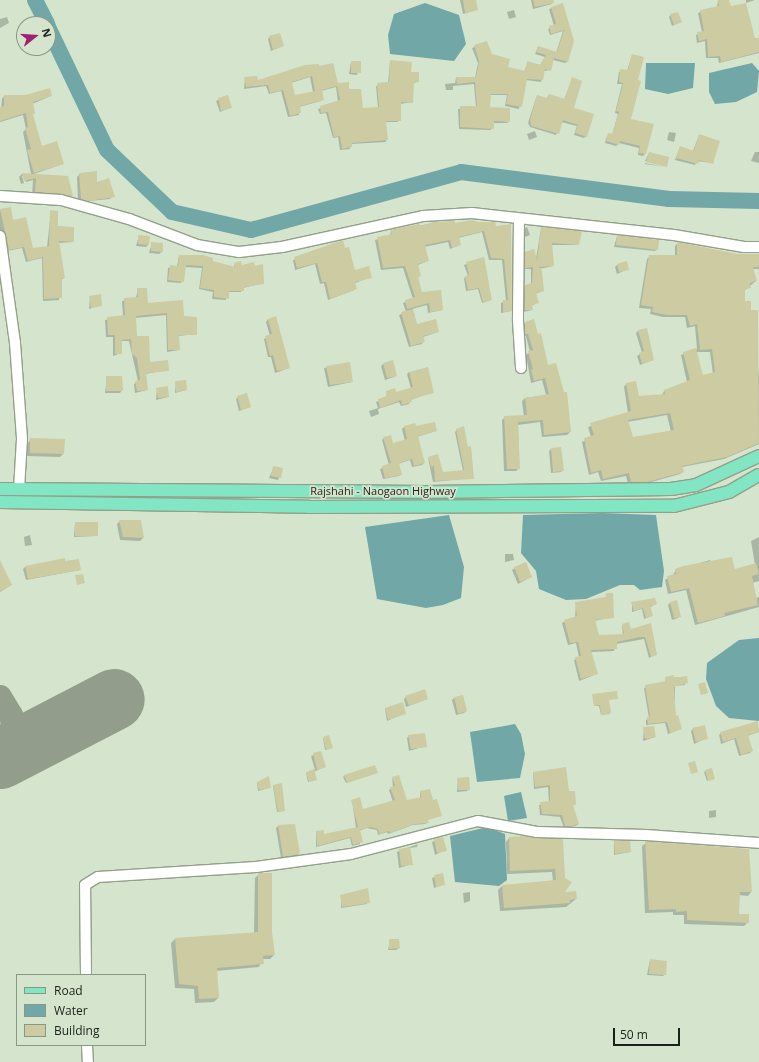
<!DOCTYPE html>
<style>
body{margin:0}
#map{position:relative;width:759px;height:1062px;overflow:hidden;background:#d5e4cd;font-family:"Open Sans",sans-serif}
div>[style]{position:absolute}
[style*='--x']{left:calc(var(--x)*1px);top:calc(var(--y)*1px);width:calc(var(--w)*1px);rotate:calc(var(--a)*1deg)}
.water>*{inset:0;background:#71a7a6}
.shadow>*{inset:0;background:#0003}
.river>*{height:16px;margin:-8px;padding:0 8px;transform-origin:8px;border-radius:8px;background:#71a7a6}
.taxiway>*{height:24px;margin:-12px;padding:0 12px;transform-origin:12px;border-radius:12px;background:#929d8c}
.runway>*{height:61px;margin:-30.5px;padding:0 30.5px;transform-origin:30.5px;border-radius:30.5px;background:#929d8c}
.building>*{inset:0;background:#cdcba1}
.roads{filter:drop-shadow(1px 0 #92a08a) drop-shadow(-1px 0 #92a08a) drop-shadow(0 1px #92a08a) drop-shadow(0 -1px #92a08a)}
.minor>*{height:10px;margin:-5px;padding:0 5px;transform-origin:5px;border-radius:5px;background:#fff}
.major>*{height:12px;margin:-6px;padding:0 6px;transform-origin:6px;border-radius:6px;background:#82e5c4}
span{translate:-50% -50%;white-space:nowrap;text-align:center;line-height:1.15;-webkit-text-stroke:3.5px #d5e4cd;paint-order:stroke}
.street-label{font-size:11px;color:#1b2118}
.legend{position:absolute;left:16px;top:974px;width:130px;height:72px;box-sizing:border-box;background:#d5e4cd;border:1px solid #8b9685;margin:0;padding:5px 7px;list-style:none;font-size:12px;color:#1b2118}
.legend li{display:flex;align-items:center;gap:8px;height:20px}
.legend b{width:20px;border:1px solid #8b9685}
.north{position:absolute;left:16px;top:16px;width:40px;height:40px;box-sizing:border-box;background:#d5e4cd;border:1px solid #8b9685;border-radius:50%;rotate:73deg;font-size:11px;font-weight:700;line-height:16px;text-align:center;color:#1b2118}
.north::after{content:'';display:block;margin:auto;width:14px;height:18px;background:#9f2175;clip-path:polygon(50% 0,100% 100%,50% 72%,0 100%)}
.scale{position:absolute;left:613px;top:1028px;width:67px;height:18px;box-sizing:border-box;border:2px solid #1b2118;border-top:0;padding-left:5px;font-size:12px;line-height:14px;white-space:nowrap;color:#1b2118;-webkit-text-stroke:3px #d5e4cd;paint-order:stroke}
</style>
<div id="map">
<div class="water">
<div style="clip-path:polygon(425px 3px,459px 15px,466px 44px,454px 61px,390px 54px,388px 35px,394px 14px)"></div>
<div style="clip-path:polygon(646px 63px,695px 63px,693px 88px,668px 94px,645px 89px)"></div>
<div style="clip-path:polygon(752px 63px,759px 71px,757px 92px,736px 102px,715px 104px,709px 92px,709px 73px)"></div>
<div style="clip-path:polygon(602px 513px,656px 515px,664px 571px,662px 587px,640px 590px,634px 585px,620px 585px,586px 599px,566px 600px,539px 589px,536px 571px,521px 553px,523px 515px)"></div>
<div style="clip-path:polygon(449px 515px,464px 567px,461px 598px,443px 605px,426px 608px,377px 599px,365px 527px)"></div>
<div style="clip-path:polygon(759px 638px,759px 721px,729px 718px,716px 706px,706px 679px,707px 663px,739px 640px)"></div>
<div style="clip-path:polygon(515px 724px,521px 734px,525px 754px,520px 778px,477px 782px,470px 732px)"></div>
<div style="clip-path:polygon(521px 792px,527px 818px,508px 821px,504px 796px)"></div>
<div style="clip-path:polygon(487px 827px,505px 834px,507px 880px,499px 886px,455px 882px,450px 836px)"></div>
</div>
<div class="shadow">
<div style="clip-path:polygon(460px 0,475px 0,477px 10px,463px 14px)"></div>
<div style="clip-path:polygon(531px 0,551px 0,552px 4px,533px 9px)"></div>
<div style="clip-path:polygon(718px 0,728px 0,730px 7px,759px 44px,759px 53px,719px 63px,718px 58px,706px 58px,705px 41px,697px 43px,696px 35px,702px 32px,698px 13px,717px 7px)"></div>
<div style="clip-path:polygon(746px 0,755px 0,746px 3px)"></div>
<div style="clip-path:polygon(562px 5px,567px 62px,565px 63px,553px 60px,550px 70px,544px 71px,541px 82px,526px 80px,519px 109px,505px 106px,507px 95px,490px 95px,489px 108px,509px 121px,507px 123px,493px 123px,491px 130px,459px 129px,458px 109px,476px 107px,474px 84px,453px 86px,453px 90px,446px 90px,445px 84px,455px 83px,456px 78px,475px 78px,478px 63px,472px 48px,486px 42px,491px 55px,507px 68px,524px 72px,528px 62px,540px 65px,545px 57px,535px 54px,538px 47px,556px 53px,563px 31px,550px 35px,548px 29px,554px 26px,549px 9px)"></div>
<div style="clip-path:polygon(514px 10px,516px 17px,509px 19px,507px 12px)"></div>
<div style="clip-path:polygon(671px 15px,681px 22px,672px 26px,669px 17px)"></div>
<div style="clip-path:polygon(7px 17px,9px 23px,0 28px,0 19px)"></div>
<div style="clip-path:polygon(270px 37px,283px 46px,271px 51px,268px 39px)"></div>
<div style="clip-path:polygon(632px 55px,630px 119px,645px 154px,643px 156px,638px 155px,639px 148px,619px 143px,616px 146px,605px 143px,607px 136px,612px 135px,618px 114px,615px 113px,622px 84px,617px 84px,619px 72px,627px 71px)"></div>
<div style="clip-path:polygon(evenodd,390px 61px,410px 73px,418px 82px,413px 83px,412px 102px,400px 104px,398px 122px,385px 122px,386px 142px,351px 144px,350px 149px,340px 150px,338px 137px,333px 138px,326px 113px,320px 114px,318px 109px,338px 102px,336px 87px,321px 91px,321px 101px,299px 107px,299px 115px,288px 117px,281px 91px,269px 94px,266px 86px,244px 89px,245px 78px,257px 81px,319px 67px,337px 84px,348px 90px,362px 109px,378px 108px,376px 86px,388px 83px,390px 61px,310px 77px,313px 92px,294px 97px,291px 83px,310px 77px)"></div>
<div style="clip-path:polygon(351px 62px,360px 62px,357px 75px,349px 74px)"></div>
<div style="clip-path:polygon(572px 79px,573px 109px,586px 136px,584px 138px,574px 135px,577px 126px,561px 122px,556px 135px,530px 127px,528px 123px,536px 98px,538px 96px,546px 99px,549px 95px,564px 100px)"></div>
<div style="clip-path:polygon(4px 96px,51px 96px,32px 104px,32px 116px,41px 147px,63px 164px,34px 174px,72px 195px,69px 198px,32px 195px,33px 180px,26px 182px,24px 176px,22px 176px,24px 183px,21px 184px,19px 177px,22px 174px,31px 174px,23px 132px,26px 129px,23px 115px,0 122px,2px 99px)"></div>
<div style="clip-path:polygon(227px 96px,231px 107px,220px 112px,216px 101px)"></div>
<div style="clip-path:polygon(535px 131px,537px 137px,529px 140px,527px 134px)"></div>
<div style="clip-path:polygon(669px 132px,676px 133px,674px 142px,667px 140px)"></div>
<div style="clip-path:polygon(699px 135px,712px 163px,697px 161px,695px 165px,675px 160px,680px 147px,693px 151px)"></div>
<div style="clip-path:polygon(755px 152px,759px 152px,759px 163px,751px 161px)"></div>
<div style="clip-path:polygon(649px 153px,666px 165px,645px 161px)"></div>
<div style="clip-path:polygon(645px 163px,665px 167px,645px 164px)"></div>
<div style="clip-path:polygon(80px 174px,96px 183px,113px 196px,110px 199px,78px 202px,77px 177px)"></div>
<div style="clip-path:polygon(10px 208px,12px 221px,33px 249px,47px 247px,51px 211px,57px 227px,73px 242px,59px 243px,64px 278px,61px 280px,59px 300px,43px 301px,42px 258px,26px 262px,22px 248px,7px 251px,0 233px,0 210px)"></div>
<div style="clip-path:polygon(434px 223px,495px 227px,510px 225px,511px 311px,501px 313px,501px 303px,506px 301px,502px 260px,489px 260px,482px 232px,458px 238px,460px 245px,450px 249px,448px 242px,424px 247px,428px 261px,418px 265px,420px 276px,417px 278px,421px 293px,442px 310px,428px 313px,427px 305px,412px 309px,417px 325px,438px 332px,423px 337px,422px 344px,409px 347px,399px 315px,406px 312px,403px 303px,413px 299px,403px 268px,381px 270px,375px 240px,390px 236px,391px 231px)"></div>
<div style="clip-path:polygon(527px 227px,530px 235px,525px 237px,525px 228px)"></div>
<div style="clip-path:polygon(541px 228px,578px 245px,551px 245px,553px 266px,539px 269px,543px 291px,535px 294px,537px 303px,531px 306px,532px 310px,523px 312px,523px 288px,531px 285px,531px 269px,524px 269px,524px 255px,526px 253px,536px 259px)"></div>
<div style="clip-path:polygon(139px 236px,148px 245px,146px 247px,136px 246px)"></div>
<div style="clip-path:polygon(617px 236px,657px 249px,655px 251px,614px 247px)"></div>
<div style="clip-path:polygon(152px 243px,162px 252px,159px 254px,149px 253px)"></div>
<div style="clip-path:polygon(evenodd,678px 243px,738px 255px,759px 254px,759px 269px,753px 269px,756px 281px,744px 291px,744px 302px,750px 311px,759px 376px,759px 444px,724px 459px,682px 467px,683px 472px,680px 474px,644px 484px,628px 484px,626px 476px,601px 481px,598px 472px,589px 475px,582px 442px,591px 437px,588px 427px,628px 413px,624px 387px,626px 384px,638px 397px,662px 395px,664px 391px,687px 382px,681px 355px,697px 349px,695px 326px,687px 328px,685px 317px,663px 317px,650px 314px,651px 309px,639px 308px,647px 259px,650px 256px,675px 256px,675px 246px,678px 243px,696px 352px,710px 352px,713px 374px,702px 376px,696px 352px,678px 243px,667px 415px,671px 432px,632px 439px,627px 422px,667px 415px)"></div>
<div style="clip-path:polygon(345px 249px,355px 271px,371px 277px,355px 283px,354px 290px,328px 300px,324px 283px,320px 284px,315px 264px,295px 270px,293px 260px)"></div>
<div style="clip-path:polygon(179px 256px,233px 268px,235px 264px,263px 283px,243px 288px,241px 292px,228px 292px,226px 300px,212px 299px,213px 292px,199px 289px,202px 268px,185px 267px,181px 283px,167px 282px,168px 268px,177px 266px)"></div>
<div style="clip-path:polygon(484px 258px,491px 300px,482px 303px,478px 289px,466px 291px,464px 278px,468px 276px,464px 265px)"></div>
<div style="clip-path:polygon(617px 265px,628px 269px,617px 274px,615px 267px)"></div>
<div style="clip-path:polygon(138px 289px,147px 304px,183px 317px,196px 334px,178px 336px,179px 350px,167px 352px,166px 315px,135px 318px,136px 337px,149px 363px,168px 370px,145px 374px,147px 390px,135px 393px,134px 384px,138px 381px,129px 341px,121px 341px,121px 353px,113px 356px,113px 337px,106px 337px,105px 320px,123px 316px,122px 301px,136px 298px)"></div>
<div style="clip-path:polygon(90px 297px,101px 305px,89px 309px)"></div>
<div style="clip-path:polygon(268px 319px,289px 368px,275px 373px,271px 357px,268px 357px,264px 339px,270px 336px,266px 322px)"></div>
<div style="clip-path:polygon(525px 323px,548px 366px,570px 432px,567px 435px,542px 437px,540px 422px,518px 425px,519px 468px,516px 471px,504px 471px,502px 420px,505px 417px,524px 417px,522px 401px,525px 398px,546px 395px,542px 380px,531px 383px,526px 355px,530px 352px,526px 336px,523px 336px,522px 325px)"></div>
<div style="clip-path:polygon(638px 331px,653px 360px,640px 365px,637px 356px,642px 353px,636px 333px)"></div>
<div style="clip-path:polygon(349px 363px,352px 382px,328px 387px,324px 368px)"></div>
<div style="clip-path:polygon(383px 364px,396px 375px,394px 377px,385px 380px,381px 366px)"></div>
<div style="clip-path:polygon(409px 372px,433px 392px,410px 400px,409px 404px,401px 406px,399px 402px,378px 409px,379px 414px,371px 417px,369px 411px,378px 408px,376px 402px,386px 398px,387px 392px,396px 393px,411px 389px,407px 374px)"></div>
<div style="clip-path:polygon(107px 377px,122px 390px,120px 393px,105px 393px)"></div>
<div style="clip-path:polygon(176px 382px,186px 390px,175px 393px)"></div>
<div style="clip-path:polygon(157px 388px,168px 397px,156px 400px)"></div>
<div style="clip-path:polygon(238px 397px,250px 407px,239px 411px,236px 399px)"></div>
<div style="clip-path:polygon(404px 427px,436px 431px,417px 437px,424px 463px,422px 465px,412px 467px,410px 460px,398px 464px,401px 474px,399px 476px,383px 479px,380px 469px,389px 465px,382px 440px,384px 438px,392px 444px,405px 441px,402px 429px)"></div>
<div style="clip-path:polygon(457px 430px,473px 478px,433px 482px,428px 458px,442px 474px,463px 471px,455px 432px)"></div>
<div style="clip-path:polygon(31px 439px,63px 454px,60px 457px,27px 456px,28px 443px)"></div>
<div style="clip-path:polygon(551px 449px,563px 470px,561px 472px,551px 473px,549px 451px)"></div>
<div style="clip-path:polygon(274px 467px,282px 469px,278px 480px,269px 478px)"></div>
<div style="clip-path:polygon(120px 521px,143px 538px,140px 541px,120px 540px,117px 524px)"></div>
<div style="clip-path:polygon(75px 523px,97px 536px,74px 537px)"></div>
<div style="clip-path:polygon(30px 535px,32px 545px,25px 546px,24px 537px)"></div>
<div style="clip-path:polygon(759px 537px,759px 581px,752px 583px,756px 598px,759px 597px,759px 607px,695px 625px,686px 590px,668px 594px,665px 580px,673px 575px,676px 570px,710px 560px,711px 564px,735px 571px,755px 565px,751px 541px)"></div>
<div style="clip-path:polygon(505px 554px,513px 554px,514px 560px,505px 562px)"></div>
<div style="clip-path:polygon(64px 559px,64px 562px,80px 570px,26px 580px,23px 569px,25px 567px)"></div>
<div style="clip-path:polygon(0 562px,11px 585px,0 592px)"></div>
<div style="clip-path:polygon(515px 568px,531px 577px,518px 584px,512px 570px)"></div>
<div style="clip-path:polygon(607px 594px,613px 617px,594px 621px,598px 636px,623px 636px,622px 625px,630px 630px,650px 624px,656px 654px,649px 658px,644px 639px,616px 644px,614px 651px,591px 652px,597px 674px,579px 681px,574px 660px,579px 657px,576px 643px,568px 645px,562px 623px,575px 618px,576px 603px,605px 598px)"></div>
<div style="clip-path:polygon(632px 603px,656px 604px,650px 607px,652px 616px,644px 619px,642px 609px,632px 612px)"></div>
<div style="clip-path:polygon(670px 603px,680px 616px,678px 618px,672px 620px,668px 605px)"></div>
<div style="clip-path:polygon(686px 677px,685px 685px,675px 686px,675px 717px,681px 729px,668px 734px,665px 723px,646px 725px,646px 720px,649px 718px,644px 688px,665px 682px,666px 678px)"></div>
<div style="clip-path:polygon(593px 695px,610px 713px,609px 714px,601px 715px,599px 706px,594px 706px)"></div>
<div style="clip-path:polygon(406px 697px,427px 699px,406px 707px,404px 699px)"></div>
<div style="clip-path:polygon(454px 698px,466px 711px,464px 713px,456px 715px,452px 700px)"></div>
<div style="clip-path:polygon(385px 709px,405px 713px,387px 721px)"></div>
<div style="clip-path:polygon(757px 723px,759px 732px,747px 736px,752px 751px,750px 753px,739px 756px,734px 739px,721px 744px,719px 735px,721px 733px)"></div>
<div style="clip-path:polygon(644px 728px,655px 737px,643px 741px)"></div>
<div style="clip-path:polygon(693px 729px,707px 738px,694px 744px,691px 731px)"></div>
<div style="clip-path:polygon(409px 736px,426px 746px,409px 751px,407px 738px)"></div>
<div style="clip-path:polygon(323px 738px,331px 748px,325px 750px)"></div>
<div style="clip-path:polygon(321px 752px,325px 767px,313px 772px,315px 780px,308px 782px,306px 773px,315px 770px,311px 756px)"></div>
<div style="clip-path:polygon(711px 770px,714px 779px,707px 781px,704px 772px)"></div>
<div style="clip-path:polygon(533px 772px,568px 792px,575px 804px,572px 807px,578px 824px,576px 826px,564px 828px,560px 817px,540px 815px,539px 805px,549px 802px,548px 787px,534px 789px)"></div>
<div style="clip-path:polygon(376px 773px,346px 783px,343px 777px,345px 775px)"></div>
<div style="clip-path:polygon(392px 778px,406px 801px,420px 798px,420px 792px,432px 801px,441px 815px,427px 820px,426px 824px,413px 825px,388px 834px,387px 832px,378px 835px,377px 830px,367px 828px,359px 831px,360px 844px,352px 846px,350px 838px,316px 847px,316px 832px,323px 835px,356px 828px,352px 800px,362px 810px,393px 802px,389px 790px,393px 787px)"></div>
<div style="clip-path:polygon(458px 779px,469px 789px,467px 791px,457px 792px)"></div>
<div style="clip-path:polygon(257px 782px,269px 788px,258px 791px)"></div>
<div style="clip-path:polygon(273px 786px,274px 786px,283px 811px,277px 812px)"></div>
<div style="clip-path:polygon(716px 810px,716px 817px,709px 818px,709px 811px)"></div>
<div style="clip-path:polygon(278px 826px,299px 854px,297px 856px,281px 858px,276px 828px)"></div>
<div style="clip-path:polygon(442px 838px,445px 850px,435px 855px,432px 842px)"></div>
<div style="clip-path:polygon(509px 838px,562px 840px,562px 893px,576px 899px,566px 907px,500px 911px,498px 890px,502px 886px,553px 881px,552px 872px,507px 874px,506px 842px)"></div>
<div style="clip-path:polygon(614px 842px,630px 852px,614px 855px)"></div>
<div style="clip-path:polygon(646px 843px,751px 892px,748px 896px,739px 895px,738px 914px,748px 922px,744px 926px,684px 924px,684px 915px,673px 915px,673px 912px,645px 913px,642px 846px)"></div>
<div style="clip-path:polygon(418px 844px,417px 847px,410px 848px,412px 864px,399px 868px,397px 852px)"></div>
<div style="clip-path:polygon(259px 874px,274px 955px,270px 959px,263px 959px,259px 967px,216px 971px,218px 998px,214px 1002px,195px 1003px,194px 989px,175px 988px,171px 943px,175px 939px,254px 933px,255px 878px)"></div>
<div style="clip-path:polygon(442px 874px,444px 884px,434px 888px,432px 878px)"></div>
<div style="clip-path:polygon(367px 889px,367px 904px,341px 908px,341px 896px)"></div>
<div style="clip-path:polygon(470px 892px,470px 901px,464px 903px,463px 893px)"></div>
<div style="clip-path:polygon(390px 940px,399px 948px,396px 950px,388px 950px)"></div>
<div style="clip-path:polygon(650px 960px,665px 974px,663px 976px,647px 975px)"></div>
</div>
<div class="river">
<div style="--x:35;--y:0;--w:27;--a:63"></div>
<div style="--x:48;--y:27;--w:136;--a:64.4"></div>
<div style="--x:107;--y:150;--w:90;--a:43.6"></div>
<div style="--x:172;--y:212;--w:81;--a:12.8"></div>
<div style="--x:251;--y:230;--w:218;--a:-15.4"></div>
<div style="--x:461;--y:172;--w:210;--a:7.4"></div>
<div style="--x:669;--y:199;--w:90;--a:1.3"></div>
</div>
<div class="taxiway">
<div style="--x:0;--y:697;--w:21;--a:59"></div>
<div style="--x:11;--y:715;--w:19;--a:78"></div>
<div style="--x:15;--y:734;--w:18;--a:103"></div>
</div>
<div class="runway">
<div style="--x:0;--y:758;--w:128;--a:-27.4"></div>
</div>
<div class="building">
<div style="clip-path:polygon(463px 0,476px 0,478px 10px,465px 13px)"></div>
<div style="clip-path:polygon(533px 0,554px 0,554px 3px,535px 7px)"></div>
<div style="clip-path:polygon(718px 0,729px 0,731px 6px,746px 3px,755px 38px,759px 38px,759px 52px,721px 62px,720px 56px,708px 57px,707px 39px,699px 41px,697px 32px,704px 31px,700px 10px,719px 6px)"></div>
<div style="clip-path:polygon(563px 3px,574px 41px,568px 62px,554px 58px,551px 71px,545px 69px,543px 80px,527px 79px,522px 107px,506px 104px,508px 94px,491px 94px,490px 107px,510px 108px,510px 122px,494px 121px,494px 129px,460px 127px,460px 106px,477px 106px,475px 82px,457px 84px,456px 77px,476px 77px,479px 61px,474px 45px,487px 41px,492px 54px,510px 59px,508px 67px,525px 71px,527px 61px,540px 65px,546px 55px,536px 52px,538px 46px,557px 52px,564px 30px,551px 34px,549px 26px,556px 24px,551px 7px)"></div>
<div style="clip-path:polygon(678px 12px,682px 22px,674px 25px,670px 14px)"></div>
<div style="clip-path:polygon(280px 33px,284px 46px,273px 50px,269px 36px)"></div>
<div style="clip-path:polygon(632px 54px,644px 57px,638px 80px,641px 81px,631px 119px,654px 124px,646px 154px,639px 153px,640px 146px,620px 141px,619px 145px,606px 141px,608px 133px,612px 134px,619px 112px,616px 111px,623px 83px,619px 82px,620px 69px,628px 70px)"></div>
<div style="clip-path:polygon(evenodd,390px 60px,412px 62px,411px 72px,419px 72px,419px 82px,414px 82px,413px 103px,401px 102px,401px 121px,386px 121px,388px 140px,352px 143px,352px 147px,342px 149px,340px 136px,334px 137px,328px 112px,321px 113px,320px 106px,340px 100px,337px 86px,322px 90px,324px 100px,300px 106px,301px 113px,290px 116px,283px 90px,270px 93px,268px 85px,246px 87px,244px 77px,257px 76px,258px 80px,305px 65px,319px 64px,319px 66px,333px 63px,338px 83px,349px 82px,349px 89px,361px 89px,363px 108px,379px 107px,377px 83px,389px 82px,390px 60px,312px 76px,315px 91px,295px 95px,292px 82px,312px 76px)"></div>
<div style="clip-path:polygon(351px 61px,361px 61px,361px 73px,351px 73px)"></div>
<div style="clip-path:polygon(572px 77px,582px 81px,574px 108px,594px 114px,587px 137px,575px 133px,578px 125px,563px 120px,559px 134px,531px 126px,530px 120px,537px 95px,547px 98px,549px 94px,565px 99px)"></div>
<div style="clip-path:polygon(50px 88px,52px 96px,33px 102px,35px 114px,33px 114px,42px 146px,57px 141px,64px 164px,34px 173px,27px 150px,31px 149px,25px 128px,28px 127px,26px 113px,0 121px,0 107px,4px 106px,4px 95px,25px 95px)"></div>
<div style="clip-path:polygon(228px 95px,232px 108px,221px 111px,218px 98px)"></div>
<div style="clip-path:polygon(699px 134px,720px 141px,713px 164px,699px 160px,698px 164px,676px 158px,680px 146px,694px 151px)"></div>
<div style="clip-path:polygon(649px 152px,669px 157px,667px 167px,646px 162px)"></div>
<div style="clip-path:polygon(97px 171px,97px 182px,109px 178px,115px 197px,87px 201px,81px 199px,79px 173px)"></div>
<div style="clip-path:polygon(22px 173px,68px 176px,73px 196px,35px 192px,36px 178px,24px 181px)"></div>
<div style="clip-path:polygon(11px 207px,13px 220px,26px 217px,33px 248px,49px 246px,50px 210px,58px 211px,58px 226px,74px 227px,74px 242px,59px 241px,65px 278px,62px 278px,62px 298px,44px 299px,43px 257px,28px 261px,24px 247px,9px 250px,0 209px)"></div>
<div style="clip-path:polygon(472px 220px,478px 222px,495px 222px,496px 226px,511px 224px,512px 311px,503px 312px,503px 300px,508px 300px,504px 259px,491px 258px,484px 231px,459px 237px,461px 245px,452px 248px,450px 240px,425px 245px,429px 261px,418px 264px,421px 276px,418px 277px,422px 292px,441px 290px,443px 310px,430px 312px,429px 303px,407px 309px,405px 300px,415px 297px,405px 266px,383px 268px,377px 237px,392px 234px,390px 230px,419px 224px,420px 226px,434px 222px,455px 221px,455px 223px)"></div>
<div style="clip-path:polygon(541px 227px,582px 231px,579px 245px,552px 243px,554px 266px,539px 267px,542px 271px,544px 291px,536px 293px,539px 303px,532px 305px,533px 310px,525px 310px,525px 285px,532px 283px,533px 267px,525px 268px,525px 252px,534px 249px,537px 260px)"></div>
<div style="clip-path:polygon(138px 235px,150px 236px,149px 245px,138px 244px)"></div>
<div style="clip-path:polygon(617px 235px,659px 240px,658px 250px,616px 245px)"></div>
<div style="clip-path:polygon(343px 240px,345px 248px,349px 247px,355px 270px,369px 266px,372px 278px,355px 282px,357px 289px,330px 299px,326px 282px,322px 282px,317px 263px,297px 268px,294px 257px)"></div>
<div style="clip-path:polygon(151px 242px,163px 243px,163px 252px,151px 251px)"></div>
<div style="clip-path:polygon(evenodd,677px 242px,738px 254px,759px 254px,759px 267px,753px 267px,757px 281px,750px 283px,751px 288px,745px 289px,745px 301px,751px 301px,751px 310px,758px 310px,759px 443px,727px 457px,682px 466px,684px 472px,647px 482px,631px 482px,629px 473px,603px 479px,601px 470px,591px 473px,584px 438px,594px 435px,590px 423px,631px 411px,626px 383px,636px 381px,639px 396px,665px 394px,664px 390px,690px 380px,683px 352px,696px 348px,703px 375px,715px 372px,712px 349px,700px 350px,697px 324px,690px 326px,687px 315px,667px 315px,652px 312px,653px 307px,641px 305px,649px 255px,677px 255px,677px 242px,670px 413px,674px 430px,633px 437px,628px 420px,670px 413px)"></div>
<div style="clip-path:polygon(179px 255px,203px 255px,213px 258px,213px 261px,235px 267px,234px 263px,241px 261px,242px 265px,254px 262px,255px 266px,263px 264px,264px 284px,244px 287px,244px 291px,229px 291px,229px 299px,214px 297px,214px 290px,200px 288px,203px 266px,186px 265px,184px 282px,168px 280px,170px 265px,178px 266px)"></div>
<div style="clip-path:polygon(484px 257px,492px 300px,483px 302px,479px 288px,468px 290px,465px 276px,469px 275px,466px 262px)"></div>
<div style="clip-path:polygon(627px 261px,629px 270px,619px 272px,617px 264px)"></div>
<div style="clip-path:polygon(137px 288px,147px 288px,148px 303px,183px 300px,184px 316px,197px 317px,197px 335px,179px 335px,180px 350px,168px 350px,167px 313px,136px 316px,137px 336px,149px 336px,150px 362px,168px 360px,169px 371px,146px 373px,148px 390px,137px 391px,135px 381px,140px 380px,137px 358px,132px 354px,131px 339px,122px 340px,122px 354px,115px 354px,115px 335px,108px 335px,107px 317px,125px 315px,124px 298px,138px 297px)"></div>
<div style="clip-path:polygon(101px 294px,102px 306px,91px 308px,89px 296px)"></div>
<div style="clip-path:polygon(413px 309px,417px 324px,436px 319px,439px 332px,423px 336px,425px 342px,411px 346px,401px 312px)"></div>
<div style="clip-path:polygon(276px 316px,290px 368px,277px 371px,273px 355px,270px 356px,265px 336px,272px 334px,268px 319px)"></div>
<div style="clip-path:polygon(534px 319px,538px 334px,541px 333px,548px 365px,556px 363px,564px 392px,567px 392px,571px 432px,544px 435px,543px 420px,518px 422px,520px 469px,507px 469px,504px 416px,527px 415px,525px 398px,549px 394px,545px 378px,534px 381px,531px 370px,533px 369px,528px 351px,533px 350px,528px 334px,525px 334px,525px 322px)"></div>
<div style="clip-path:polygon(647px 328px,654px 360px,642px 364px,639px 353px,644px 351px,638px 330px)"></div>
<div style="clip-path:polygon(393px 360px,397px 376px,387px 378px,383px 363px)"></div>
<div style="clip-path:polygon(350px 362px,353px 382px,330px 385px,326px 366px)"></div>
<div style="clip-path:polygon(428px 367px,434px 393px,411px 399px,412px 402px,402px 405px,401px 400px,380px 408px,378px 399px,387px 396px,386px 391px,395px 388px,396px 392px,413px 387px,409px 372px)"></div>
<div style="clip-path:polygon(106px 376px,122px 376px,123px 391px,106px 391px)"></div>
<div style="clip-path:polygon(186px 380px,187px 390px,176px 392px,175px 381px)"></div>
<div style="clip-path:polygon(168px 386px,169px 397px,158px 398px,156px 388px)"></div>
<div style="clip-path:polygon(247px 393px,251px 407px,241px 410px,237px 396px)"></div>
<div style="clip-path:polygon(435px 422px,437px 431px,418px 436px,425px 463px,414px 466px,412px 459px,399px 463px,402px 475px,385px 478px,382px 466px,391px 463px,383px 437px,391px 435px,393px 443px,407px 439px,404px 426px,415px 423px,416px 426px)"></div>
<div style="clip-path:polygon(464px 426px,468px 447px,471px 446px,474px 479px,435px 481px,434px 466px,431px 467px,428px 457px,438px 454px,443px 472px,464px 470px,456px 429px)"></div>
<div style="clip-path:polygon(30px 438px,65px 439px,64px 454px,30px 453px)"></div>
<div style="clip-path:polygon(561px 447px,564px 471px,553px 472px,551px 448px)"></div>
<div style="clip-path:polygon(273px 466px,283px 468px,281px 478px,271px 476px)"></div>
<div style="clip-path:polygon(119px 520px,141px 520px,144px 538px,123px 537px)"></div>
<div style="clip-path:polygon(75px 522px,98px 522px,98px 536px,75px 536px)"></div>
<div style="clip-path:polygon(732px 557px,735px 569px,756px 563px,759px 574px,752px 576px,758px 605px,724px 613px,725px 616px,698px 623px,689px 588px,671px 592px,667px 576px,676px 574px,675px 569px,683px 566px)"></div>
<div style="clip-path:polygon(65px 558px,65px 561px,79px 559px,81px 570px,28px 579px,25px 566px)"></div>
<div style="clip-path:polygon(0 560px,12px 585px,0 591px)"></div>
<div style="clip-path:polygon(526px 562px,532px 577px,520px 582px,514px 567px)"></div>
<div style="clip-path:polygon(83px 574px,85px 583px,77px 585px,75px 575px)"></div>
<div style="clip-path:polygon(606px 593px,613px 593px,614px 618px,595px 620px,599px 635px,624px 634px,622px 624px,629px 622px,631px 629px,651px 623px,657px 655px,651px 657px,645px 637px,640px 637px,617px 642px,617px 649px,591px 650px,598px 674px,581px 679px,575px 657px,581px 656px,578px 642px,570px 643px,564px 620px,577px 616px,575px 602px,606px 597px)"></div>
<div style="clip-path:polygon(655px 598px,657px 604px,650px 606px,653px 616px,646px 618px,643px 608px,634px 611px,631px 602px)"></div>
<div style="clip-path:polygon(677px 600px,681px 617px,674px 618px,670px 602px)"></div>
<div style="clip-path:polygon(674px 675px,674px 678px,687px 676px,688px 683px,674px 687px,676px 716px,678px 715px,682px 729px,670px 733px,667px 722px,648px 724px,647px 717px,650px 716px,645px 685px,666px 681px,665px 677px)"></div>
<div style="clip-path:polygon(705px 682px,708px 693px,701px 695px,698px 684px)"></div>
<div style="clip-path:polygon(425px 689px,428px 699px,409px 706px,405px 696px)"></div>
<div style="clip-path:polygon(617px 691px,618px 699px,609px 700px,611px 713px,601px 715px,600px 705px,594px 706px,592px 694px)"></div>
<div style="clip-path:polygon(463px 695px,467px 711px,458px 714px,454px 697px)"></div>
<div style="clip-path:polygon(403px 702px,406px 714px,388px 720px,385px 708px)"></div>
<div style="clip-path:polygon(758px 721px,759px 732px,748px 735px,753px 751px,741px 755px,736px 738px,723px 742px,720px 732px)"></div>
<div style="clip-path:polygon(705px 725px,708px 739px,696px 742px,692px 728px)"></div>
<div style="clip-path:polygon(654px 726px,656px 737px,645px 739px,643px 727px)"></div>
<div style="clip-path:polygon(425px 733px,427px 747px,411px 749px,408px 735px)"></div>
<div style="clip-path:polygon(329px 735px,333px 748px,326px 750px,323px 737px)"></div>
<div style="clip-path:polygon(321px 751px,326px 767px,317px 770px,313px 753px)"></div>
<div style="clip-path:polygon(695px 761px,698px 772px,691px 774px,688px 763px)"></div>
<div style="clip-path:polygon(375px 765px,378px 773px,347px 783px,344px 775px)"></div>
<div style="clip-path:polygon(566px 767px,569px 791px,575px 791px,576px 805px,573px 805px,579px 824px,571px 826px,565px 826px,562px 815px,542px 814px,540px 802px,550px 801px,550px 785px,535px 787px,533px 772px)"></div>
<div style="clip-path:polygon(712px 768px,715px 779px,708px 781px,705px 770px)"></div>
<div style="clip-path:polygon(314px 769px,317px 780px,309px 782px,306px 772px)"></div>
<div style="clip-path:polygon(399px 775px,407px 800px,421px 797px,420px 791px,430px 789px,433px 800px,437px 799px,442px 816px,428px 820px,429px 823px,415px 824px,390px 833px,389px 831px,379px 834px,378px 829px,370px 827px,360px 830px,363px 842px,353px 845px,351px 837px,317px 846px,316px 831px,324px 830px,324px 834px,358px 827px,351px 800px,360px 797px,363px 809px,395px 800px,390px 787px,395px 786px,392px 777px)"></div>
<div style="clip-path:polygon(269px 776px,271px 788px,259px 790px,257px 782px)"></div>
<div style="clip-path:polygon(469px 777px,470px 790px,458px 790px,457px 778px)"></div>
<div style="clip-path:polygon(282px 783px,285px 811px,278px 812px,273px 785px)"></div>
<div style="clip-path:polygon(295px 824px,300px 854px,283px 857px,278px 825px)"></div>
<div style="clip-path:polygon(525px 836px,563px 839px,565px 878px,572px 882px,565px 892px,576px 891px,577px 899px,570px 900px,570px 903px,504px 908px,502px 885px,556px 880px,555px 869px,510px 871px,509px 837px)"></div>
<div style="clip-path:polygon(443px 837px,447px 851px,437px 853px,434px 839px)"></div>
<div style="clip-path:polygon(614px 841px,630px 841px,631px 852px,615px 854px)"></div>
<div style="clip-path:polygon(645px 841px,749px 849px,752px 892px,740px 892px,739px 914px,749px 914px,749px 923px,687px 920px,687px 911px,676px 912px,676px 909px,649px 910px)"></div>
<div style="clip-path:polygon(410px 847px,413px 865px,401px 866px,399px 849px)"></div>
<div style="clip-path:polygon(258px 873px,272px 873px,272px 932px,275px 955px,263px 956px,264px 964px,217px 968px,219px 998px,199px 999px,198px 986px,179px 984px,175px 938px,258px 932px)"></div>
<div style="clip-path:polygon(443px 873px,445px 885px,436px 887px,434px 875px)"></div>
<div style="clip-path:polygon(368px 888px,370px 903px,342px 907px,340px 895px)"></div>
<div style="clip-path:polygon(389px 939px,399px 939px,400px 948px,389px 949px)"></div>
<div style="clip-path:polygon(650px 959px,667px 961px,666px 975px,649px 974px)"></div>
</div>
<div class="roads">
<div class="minor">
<div style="--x:0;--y:196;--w:61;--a:3.8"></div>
<div style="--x:61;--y:200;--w:71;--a:15.6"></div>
<div style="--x:129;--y:219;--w:73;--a:20.9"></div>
<div style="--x:197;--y:245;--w:43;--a:9.5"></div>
<div style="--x:239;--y:252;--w:43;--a:-6.6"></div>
<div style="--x:282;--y:247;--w:144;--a:-12.4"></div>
<div style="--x:423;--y:216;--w:49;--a:-3.5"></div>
<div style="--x:472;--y:213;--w:203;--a:6.2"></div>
<div style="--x:674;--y:235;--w:71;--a:9.7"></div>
<div style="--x:744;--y:247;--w:15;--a:0"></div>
<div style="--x:519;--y:219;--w:102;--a:90.6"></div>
<div style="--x:518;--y:321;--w:47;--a:86.3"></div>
<div style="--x:0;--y:236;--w:108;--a:82"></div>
<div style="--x:15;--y:343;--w:96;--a:85.8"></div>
<div style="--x:22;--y:439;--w:50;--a:93.4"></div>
<div style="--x:86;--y:975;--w:90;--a:-90.6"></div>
<div style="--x:85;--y:885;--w:15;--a:-32"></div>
<div style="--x:98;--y:877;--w:158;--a:-3.6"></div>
<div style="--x:256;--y:867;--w:96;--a:-7.8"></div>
<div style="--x:351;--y:854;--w:131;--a:-14.6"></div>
<div style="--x:478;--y:821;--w:60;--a:10.6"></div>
<div style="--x:537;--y:832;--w:109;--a:1.6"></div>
<div style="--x:646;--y:835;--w:113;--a:4"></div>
<div style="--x:87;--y:1045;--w:17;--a:87"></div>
</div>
<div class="major">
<div style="--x:0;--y:489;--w:426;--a:0.4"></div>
<div style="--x:426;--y:492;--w:245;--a:-0.7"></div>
<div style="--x:671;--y:489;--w:25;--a:-9"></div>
<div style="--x:696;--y:485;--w:69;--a:-24.7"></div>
<div style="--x:0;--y:502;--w:309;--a:0.9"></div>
<div style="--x:309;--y:507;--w:365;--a:-0.2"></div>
<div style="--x:674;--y:506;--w:57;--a:-14.3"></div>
<div style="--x:729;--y:492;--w:34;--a:-30"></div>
</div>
</div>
<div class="street-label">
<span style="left:383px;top:491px">Rajshahi - Naogaon Highway</span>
</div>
<ul class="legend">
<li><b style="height:5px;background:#82e5c4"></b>Road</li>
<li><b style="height:11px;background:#71a7a6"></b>Water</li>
<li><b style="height:11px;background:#cdcba1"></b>Building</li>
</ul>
<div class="north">N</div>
<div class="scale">50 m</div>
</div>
